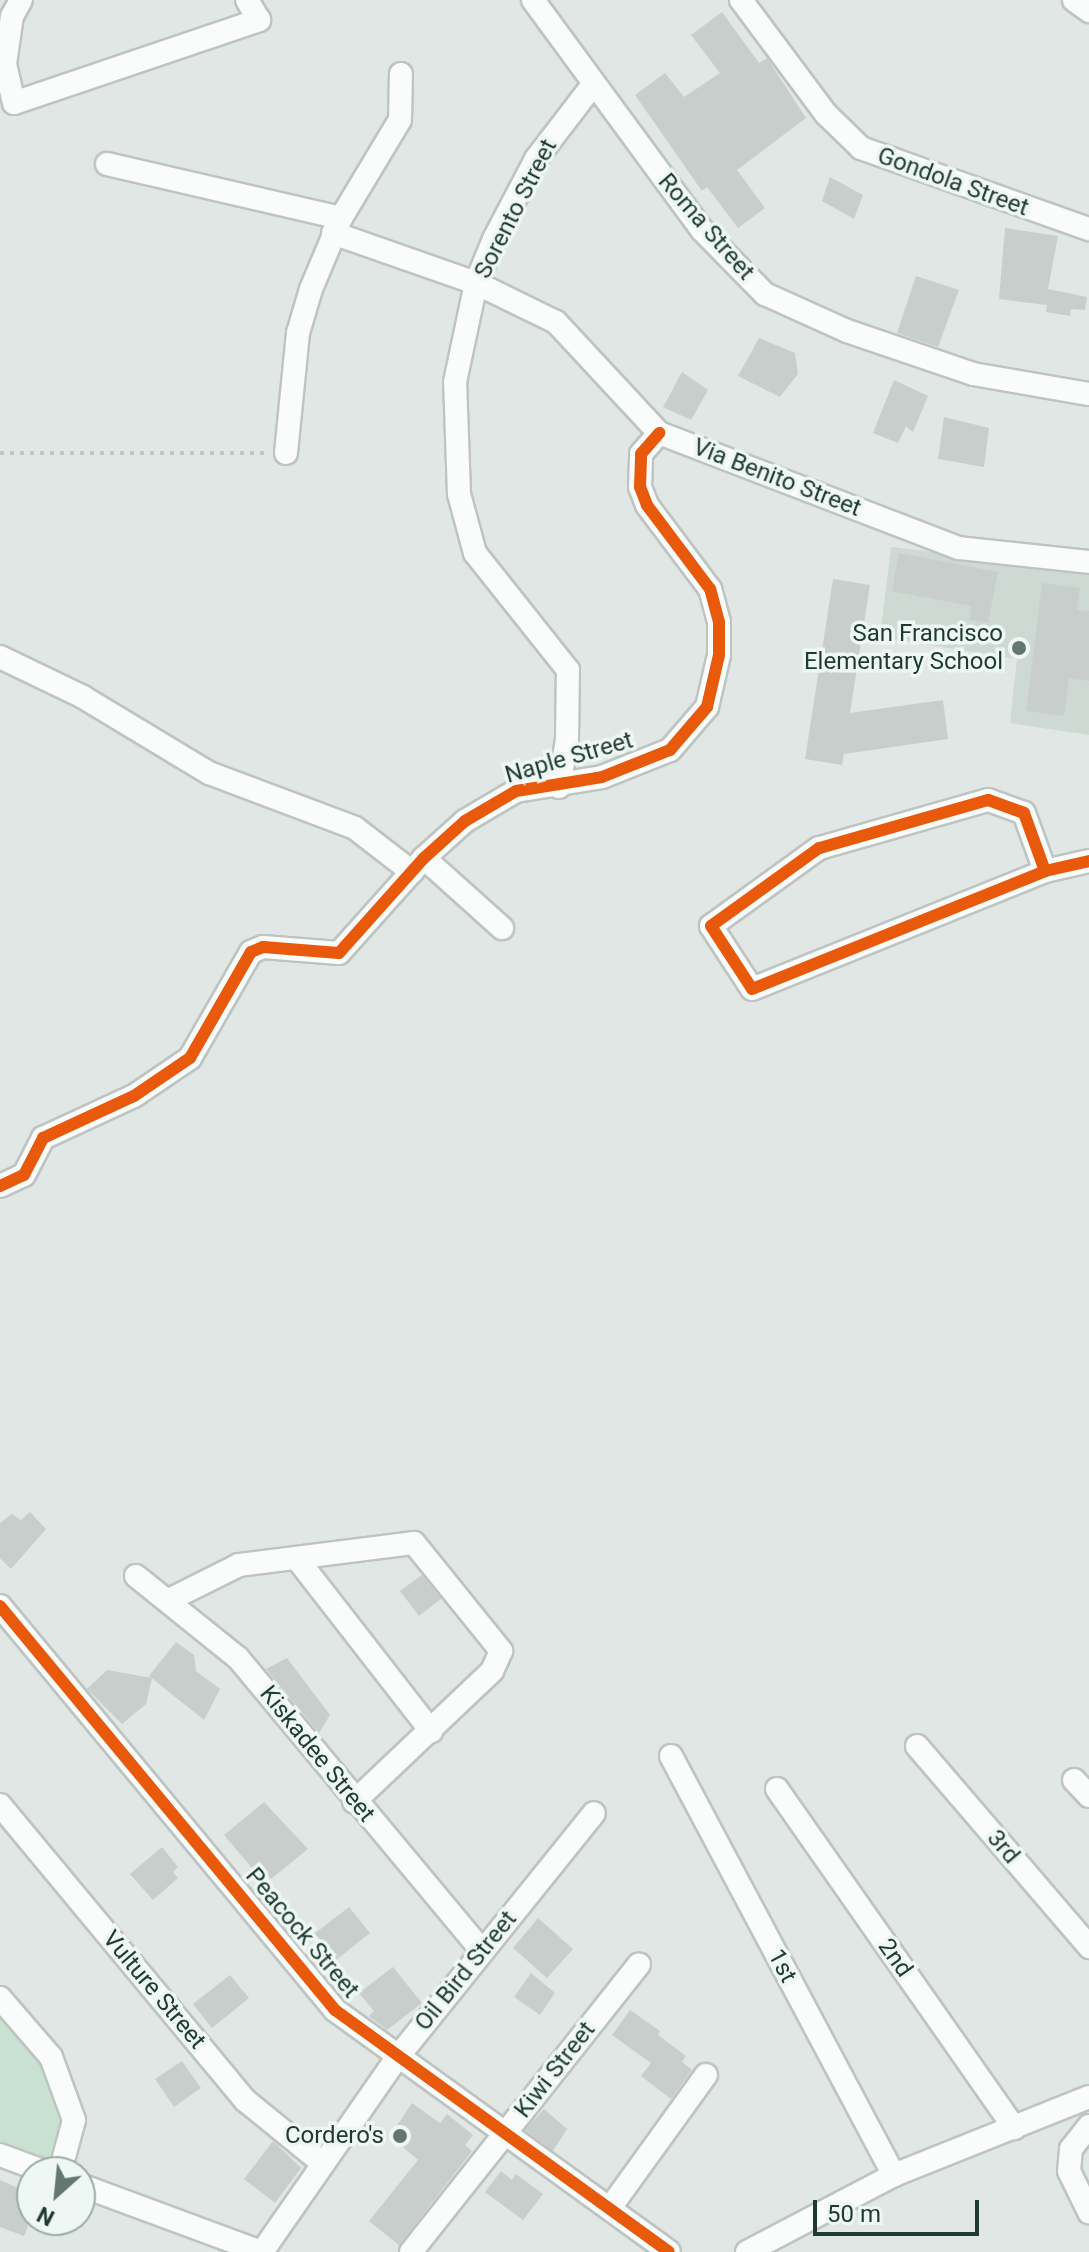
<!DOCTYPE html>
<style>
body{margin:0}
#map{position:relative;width:1089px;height:2252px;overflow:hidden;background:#e1e7e4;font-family:Roboto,sans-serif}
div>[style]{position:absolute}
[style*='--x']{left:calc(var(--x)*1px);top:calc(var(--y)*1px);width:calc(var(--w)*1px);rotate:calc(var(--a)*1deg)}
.built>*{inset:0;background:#ced9d4}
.green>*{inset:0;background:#c9e1d1}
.building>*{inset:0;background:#c8cecc}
.path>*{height:4px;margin-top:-2px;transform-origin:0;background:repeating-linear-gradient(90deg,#bfc7c5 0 4px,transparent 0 10px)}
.roads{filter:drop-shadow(2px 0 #bec4c1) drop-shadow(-2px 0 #bec4c1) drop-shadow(0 2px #bec4c1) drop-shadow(0 -2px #bec4c1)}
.minor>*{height:22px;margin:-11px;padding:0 11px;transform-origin:11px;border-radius:11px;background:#fafbfb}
.cycleway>*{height:12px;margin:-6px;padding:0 6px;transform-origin:6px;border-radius:6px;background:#e8590c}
.dots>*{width:22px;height:22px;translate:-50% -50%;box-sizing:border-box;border:4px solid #eef7f3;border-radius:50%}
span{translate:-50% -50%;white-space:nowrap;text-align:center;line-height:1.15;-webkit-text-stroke:7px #eef7f3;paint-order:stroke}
.street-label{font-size:24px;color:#1f3a33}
.poi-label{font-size:24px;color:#1f3a33}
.right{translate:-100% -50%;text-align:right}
.north{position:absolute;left:16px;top:2156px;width:80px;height:80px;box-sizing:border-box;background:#eef7f3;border:2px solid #9baba6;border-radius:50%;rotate:207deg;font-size:22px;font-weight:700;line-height:32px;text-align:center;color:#1f3a33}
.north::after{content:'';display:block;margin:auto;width:28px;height:36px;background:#637771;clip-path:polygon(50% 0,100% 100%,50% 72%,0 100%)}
.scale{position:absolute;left:813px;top:2200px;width:166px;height:36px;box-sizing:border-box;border:4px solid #1f3a33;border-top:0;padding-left:10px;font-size:24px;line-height:28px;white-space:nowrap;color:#1f3a33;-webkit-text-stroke:6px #eef7f3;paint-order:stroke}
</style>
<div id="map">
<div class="built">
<div style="clip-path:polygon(891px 547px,1089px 571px,1089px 735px,1010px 723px,1017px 659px,880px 637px)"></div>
</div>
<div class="green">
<div style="clip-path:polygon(0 2016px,39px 2063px,62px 2116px,47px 2165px,0 2147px)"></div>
</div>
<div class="building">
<div style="clip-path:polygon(722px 12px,759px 63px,767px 58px,806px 118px,737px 170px,765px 208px,738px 228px,707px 187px,702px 191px,635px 95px,665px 73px,684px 97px,720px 73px,691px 35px)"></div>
<div style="clip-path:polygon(830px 177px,863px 195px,854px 219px,822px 201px)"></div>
<div style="clip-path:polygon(1005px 228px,1058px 236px,1048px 289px,1087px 297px,1085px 310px,1071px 309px,1070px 316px,1046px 312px,1047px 305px,999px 299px)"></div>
<div style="clip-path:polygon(916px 276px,959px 290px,938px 347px,897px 333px)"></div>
<div style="clip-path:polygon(759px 338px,795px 353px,798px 374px,780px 397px,738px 376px)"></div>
<div style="clip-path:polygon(682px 372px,708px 390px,691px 420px,663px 407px)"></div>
<div style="clip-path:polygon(894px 380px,928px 396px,913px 432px,906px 426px,898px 443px,873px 433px)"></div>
<div style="clip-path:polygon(944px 417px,989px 428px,984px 467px,938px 459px)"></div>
<div style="clip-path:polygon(899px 553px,998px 572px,988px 623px,969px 620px,971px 606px,892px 591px)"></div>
<div style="clip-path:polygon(833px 579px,870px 585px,850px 713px,943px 700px,948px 739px,844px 754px,842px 765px,805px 759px)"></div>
<div style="clip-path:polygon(1042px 583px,1080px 588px,1077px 610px,1089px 611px,1089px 681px,1069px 678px,1064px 716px,1026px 711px)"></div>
<div style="clip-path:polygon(30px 1512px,46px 1529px,11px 1569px,0 1558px,0 1523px,12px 1514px,21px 1520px)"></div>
<div style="clip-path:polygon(422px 1575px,441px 1599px,419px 1616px,400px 1591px)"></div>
<div style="clip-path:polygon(176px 1642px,194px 1655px,196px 1671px,220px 1689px,204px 1720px,149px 1676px)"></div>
<div style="clip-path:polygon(287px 1658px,330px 1715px,319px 1733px,266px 1669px)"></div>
<div style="clip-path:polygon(107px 1670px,152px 1678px,146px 1704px,122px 1724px,87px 1689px)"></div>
<div style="clip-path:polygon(264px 1802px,308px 1849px,271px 1879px,263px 1870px,258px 1875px,224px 1835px)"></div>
<div style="clip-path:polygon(162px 1847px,178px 1867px,173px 1872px,178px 1878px,153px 1900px,130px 1874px)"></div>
<div style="clip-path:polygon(349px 1907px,370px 1933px,336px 1960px,320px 1953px,314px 1934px)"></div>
<div style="clip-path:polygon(538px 1918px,573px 1949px,547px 1978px,513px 1948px)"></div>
<div style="clip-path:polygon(393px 1967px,422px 2003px,387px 2030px,369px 2016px,374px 2011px,359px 1993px)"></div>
<div style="clip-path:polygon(531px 1973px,555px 1993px,540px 2015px,514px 1997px)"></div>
<div style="clip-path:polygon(230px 1975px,249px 1998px,212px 2028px,193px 2004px)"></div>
<div style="clip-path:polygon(630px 2010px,660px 2031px,658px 2035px,686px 2056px,682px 2062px,692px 2070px,671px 2099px,641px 2076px,651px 2063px,612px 2035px)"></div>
<div style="clip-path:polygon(182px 2061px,201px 2088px,174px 2107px,155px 2079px)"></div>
<div style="clip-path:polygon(412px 2103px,440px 2123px,447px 2114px,473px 2135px,465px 2145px,472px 2151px,399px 2245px,369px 2221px,418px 2160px,390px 2136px)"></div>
<div style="clip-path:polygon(544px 2109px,567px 2129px,553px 2151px,525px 2130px)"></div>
<div style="clip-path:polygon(273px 2141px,301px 2168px,275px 2203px,244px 2179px)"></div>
<div style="clip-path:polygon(501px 2171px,512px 2180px,516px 2174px,543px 2194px,523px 2220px,485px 2192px)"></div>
<div style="clip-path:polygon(0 2180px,32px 2194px,32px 2216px,24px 2236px,0 2227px)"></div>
</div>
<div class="path">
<div style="--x:0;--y:453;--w:266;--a:0"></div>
</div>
<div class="roads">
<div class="minor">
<div style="--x:21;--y:0;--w:18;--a:119"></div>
<div style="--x:12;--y:16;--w:49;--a:98.3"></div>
<div style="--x:5;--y:64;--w:40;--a:77"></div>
<div style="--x:14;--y:103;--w:259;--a:-18.7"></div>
<div style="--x:259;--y:20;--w:23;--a:-121"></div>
<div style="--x:533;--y:0;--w:285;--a:53.7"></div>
<div style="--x:702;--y:230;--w:90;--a:45.5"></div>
<div style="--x:765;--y:294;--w:90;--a:24.3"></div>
<div style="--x:847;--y:331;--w:133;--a:18.8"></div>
<div style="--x:973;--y:374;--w:118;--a:9.8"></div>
<div style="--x:741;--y:0;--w:142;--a:53.3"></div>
<div style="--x:826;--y:114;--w:49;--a:44.2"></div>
<div style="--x:861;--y:148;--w:242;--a:19.6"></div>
<div style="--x:1074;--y:0;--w:19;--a:36"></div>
<div style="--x:107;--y:164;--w:240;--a:13"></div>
<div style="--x:333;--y:233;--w:151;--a:19.3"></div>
<div style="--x:476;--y:283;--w:89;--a:26"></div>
<div style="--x:556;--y:322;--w:151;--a:47.1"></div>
<div style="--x:659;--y:433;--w:321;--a:21"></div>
<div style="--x:959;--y:548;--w:131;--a:6.1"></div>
<div style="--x:286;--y:453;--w:121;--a:-84.3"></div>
<div style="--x:298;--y:333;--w:46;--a:-73.5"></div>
<div style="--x:311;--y:289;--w:77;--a:-67.1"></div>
<div style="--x:341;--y:218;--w:114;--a:-59"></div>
<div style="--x:400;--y:120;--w:46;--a:-88.8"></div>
<div style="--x:0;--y:657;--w:92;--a:25.7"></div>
<div style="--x:83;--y:697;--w:147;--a:31.1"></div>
<div style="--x:209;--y:773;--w:156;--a:20.6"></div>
<div style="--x:355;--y:828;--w:72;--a:37.7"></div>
<div style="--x:559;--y:787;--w:49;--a:-80.5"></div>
<div style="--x:567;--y:739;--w:69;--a:-89.2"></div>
<div style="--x:568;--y:670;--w:149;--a:-128.5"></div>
<div style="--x:475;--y:553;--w:61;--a:-105.2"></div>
<div style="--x:459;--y:494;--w:112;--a:-92"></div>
<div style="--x:455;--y:382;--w:101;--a:-78"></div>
<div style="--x:476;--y:283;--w:48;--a:-67.8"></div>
<div style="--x:494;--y:239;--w:90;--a:-62.3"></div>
<div style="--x:536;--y:159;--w:92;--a:-52.5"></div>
<div style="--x:424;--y:858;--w:105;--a:41.9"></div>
<div style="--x:1045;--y:871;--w:62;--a:-109.9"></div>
<div style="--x:1024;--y:813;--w:38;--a:-160"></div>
<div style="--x:988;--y:800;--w:176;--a:164.1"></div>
<div style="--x:819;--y:848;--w:133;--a:144.2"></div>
<div style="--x:711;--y:926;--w:75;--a:56.9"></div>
<div style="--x:752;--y:989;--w:316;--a:-21.9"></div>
<div style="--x:1045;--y:871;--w:45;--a:-12.8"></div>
<div style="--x:0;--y:1186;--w:26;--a:-25"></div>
<div style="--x:24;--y:1175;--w:42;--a:-62.8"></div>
<div style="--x:43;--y:1138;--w:100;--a:-24.8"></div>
<div style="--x:134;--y:1096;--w:68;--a:-34.2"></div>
<div style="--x:190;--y:1058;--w:122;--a:-60.1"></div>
<div style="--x:251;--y:952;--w:13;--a:-23"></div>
<div style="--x:263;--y:947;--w:76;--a:4.5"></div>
<div style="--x:339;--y:953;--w:127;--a:-48.2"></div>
<div style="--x:424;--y:858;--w:55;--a:-42.1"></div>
<div style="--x:465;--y:821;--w:59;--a:-30.5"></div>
<div style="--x:516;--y:791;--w:87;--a:-9.2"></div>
<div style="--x:602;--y:777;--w:73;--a:-21.7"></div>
<div style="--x:670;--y:750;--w:57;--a:-49.3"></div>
<div style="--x:707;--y:707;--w:53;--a:-77"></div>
<div style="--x:719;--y:655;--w:33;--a:-90"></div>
<div style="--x:719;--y:622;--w:34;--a:-105"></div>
<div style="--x:710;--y:589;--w:105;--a:-126.9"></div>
<div style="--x:647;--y:505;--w:19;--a:-111"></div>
<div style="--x:640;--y:487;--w:33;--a:-88"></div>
<div style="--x:641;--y:454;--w:28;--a:-49"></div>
<div style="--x:298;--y:1560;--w:217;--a:52.1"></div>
<div style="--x:136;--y:1576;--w:131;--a:38.8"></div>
<div style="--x:238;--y:1658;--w:380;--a:50.2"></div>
<div style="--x:169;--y:1600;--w:78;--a:-26.6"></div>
<div style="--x:239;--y:1565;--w:176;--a:-7.2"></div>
<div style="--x:414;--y:1543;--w:139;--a:51.1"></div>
<div style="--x:501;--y:1651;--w:22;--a:114"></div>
<div style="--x:492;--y:1671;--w:190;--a:136.5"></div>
<div style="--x:0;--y:1606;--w:525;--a:50.33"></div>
<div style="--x:335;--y:2010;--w:412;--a:35.9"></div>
<div style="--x:917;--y:1746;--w:265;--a:49.4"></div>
<div style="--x:671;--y:1756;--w:475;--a:62"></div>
<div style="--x:1074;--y:1780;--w:22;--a:47"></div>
<div style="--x:777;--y:1789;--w:414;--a:55"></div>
<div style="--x:0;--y:1805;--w:385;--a:50.3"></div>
<div style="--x:246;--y:2101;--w:97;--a:39.1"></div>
<div style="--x:0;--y:1998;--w:78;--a:49.2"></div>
<div style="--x:51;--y:2057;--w:67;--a:69.9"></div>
<div style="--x:74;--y:2120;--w:54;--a:105.1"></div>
<div style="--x:1089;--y:2126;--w:29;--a:128"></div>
<div style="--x:1071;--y:2149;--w:22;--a:95"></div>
<div style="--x:1069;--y:2171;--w:46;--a:64"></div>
<div style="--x:0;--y:2155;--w:49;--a:20.3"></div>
<div style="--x:80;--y:2185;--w:193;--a:20.3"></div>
<div style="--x:610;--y:2208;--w:164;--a:-54.2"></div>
<div style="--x:262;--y:2252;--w:236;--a:-55.2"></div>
<div style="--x:397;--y:2058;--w:314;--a:-51.2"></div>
<div style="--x:411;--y:2252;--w:367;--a:-51.6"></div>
<div style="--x:747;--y:2252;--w:166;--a:-27.6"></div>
<div style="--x:894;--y:2175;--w:210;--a:-21.8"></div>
</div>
</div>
<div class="cycleway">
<div style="--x:1045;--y:871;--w:62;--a:-109.9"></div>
<div style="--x:1024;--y:813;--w:38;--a:-160"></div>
<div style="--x:988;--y:800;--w:176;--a:164.1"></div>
<div style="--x:819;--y:848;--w:133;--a:144.2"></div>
<div style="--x:711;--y:926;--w:75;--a:56.9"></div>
<div style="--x:752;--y:989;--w:316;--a:-21.9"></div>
<div style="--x:1045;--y:871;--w:45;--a:-12.8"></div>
<div style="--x:0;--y:1186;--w:26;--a:-25"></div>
<div style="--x:24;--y:1175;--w:42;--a:-62.8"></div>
<div style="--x:43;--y:1138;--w:100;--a:-24.8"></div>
<div style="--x:134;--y:1096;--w:68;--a:-34.2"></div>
<div style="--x:190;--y:1058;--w:122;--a:-60.1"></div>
<div style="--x:251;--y:952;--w:13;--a:-23"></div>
<div style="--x:263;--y:947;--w:76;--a:4.5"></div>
<div style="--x:339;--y:953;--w:127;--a:-48.2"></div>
<div style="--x:424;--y:858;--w:55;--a:-42.1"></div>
<div style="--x:465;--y:821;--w:59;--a:-30.5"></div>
<div style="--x:516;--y:791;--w:87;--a:-9.2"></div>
<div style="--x:602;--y:777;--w:73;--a:-21.7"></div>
<div style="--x:670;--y:750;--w:57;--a:-49.3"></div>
<div style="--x:707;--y:707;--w:53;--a:-77"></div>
<div style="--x:719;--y:655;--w:33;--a:-90"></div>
<div style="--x:719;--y:622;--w:34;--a:-105"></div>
<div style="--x:710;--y:589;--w:105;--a:-126.9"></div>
<div style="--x:647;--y:505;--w:19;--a:-111"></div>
<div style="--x:640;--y:487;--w:33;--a:-88"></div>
<div style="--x:641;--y:454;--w:28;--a:-49"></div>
<div style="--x:0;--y:1606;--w:525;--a:50.33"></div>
<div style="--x:335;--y:2010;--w:412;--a:35.9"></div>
</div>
<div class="dots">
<div style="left:1019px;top:648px;background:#637771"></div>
<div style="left:400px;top:2136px;background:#637771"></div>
</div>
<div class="street-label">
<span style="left:953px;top:182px;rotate:20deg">Gondola Street</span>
<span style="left:516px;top:209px;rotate:-63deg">Sorento Street</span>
<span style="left:706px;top:227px;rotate:49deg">Roma Street</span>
<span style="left:777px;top:478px;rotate:21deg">Via Benito Street</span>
<span style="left:569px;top:758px;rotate:-16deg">Naple Street</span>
<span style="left:317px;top:1754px;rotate:51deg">Kiskadee Street</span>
<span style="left:1003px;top:1847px;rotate:50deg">3rd</span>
<span style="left:302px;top:1933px;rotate:50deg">Peacock Street</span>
<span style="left:895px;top:1958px;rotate:55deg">2nd</span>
<span style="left:782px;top:1966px;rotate:62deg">1st</span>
<span style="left:466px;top:1971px;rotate:-51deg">Oil Bird Street</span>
<span style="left:154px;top:1990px;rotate:50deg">Vulture Street</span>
<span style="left:555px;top:2070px;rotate:-52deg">Kiwi Street</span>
</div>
<div class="poi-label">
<span class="right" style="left:1003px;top:648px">San Francisco<br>Elementary School</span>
<span class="right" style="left:384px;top:2136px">Cordero's</span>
</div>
<div class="north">N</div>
<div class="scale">50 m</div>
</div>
